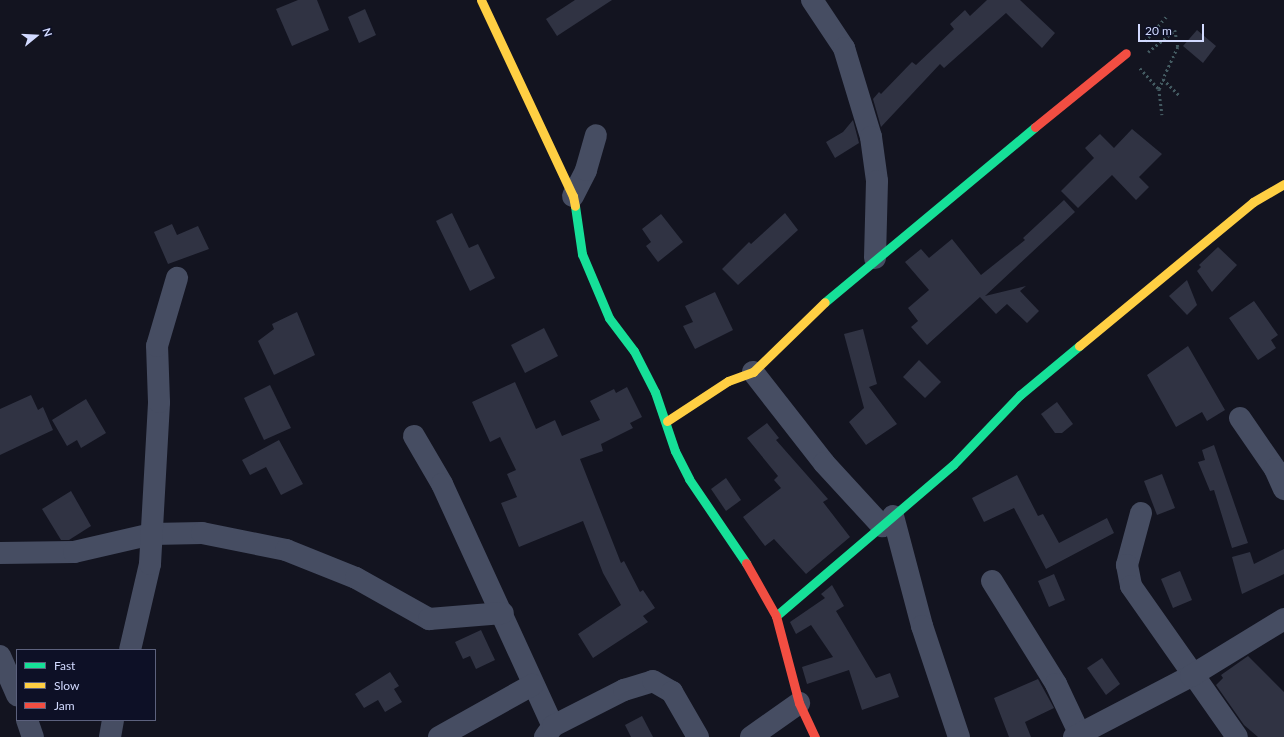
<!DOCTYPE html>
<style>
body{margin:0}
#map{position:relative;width:1284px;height:737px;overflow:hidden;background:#131420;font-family:Lato,sans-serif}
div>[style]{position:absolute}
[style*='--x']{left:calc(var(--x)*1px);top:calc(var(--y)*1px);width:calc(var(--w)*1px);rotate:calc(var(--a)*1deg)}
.building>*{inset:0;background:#303343}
.path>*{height:2.5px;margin-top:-1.25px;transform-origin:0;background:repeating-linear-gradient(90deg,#435a61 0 2px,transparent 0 5px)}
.street>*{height:22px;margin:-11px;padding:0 11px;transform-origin:11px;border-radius:11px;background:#464d62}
.fast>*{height:9px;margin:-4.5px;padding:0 4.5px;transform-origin:4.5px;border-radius:4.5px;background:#16e098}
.slow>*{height:9px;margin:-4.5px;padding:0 4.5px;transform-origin:4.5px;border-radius:4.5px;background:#ffcf43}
.jam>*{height:9px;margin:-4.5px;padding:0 4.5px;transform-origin:4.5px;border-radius:4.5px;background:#f24e42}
span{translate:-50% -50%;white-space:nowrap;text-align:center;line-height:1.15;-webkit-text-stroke:4px #0d1026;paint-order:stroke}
.legend{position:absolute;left:16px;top:649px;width:140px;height:72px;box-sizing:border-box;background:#0d1026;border:1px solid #5c617d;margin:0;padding:5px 7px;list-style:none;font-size:12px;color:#d2daff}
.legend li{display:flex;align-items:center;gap:8px;height:20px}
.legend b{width:20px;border:1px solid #5c617d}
.north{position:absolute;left:16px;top:16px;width:40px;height:40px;-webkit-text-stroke:3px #0d1026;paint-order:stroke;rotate:72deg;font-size:11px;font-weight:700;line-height:16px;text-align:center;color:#d2daff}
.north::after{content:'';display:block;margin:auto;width:14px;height:18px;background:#d2daff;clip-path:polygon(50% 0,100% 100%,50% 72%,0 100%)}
.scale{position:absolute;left:1138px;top:24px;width:66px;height:18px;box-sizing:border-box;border:2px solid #d2daff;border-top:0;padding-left:5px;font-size:12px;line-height:14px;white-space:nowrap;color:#d2daff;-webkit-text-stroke:3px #0d1026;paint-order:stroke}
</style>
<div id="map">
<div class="building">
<div style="clip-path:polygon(298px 0,317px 0,329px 30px,292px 46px,276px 9px)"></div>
<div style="clip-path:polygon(575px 0,612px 0,557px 36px,546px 19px)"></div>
<div style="clip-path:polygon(987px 0,1020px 0,1055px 33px,1042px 48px,1006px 13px,944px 68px,940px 64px,881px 127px,873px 99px,879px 92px,881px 94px,912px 62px,916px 65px,954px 29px,950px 24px,965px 10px,970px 16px)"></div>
<div style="clip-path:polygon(365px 9px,376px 35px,359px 43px,348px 17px)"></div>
<div style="clip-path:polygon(1197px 30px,1216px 46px,1203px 63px,1183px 46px)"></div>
<div style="clip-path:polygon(853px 120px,859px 143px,835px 158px,826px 142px,843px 132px)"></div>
<div style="clip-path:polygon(1132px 129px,1162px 154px,1139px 177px,1149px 187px,1136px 200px,1112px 175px,1078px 208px,1061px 191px,1094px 158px,1085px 148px,1100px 134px,1114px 148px)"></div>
<div style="clip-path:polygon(1064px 200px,1075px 212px,985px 296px,1026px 286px,1020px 291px,1039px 311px,1027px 323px,1007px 304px,996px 314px,980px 297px,927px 345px,911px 327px,918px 321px,908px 308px,929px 290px,905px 262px,921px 249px,929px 258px,952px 239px,981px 275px,1025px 240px,1023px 238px)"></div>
<div style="clip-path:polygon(452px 213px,469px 248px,478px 244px,495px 278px,470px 291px,436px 221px)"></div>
<div style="clip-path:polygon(785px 213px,798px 230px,738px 285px,722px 269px,749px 242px,751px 244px)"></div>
<div style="clip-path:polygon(661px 214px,683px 242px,658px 262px,646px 246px,651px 242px,642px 229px)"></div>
<div style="clip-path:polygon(172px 224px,177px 235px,198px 226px,209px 249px,168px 264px,154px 232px)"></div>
<div style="clip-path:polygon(1218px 247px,1237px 265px,1212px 292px,1197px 271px,1201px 267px,1199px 265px)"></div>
<div style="clip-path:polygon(1187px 280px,1197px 305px,1187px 315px,1169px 296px)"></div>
<div style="clip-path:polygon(715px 292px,733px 330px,695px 349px,683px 326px,693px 322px,685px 306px)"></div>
<div style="clip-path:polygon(1254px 301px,1278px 335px,1271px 340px,1276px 348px,1258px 360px,1229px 318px)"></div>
<div style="clip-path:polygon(297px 312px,315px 355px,274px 375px,258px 341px,274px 329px,272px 324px)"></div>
<div style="clip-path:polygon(544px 328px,558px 356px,525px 373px,511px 345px)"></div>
<div style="clip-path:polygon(863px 329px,877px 384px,869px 387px,897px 424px,866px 445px,849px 422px,864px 408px,844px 334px)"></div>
<div style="clip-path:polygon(1188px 346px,1225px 410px,1207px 421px,1202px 412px,1176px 427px,1147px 375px)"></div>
<div style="clip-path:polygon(919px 360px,941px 382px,925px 398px,903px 377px)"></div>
<div style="clip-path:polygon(515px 382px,536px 429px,555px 420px,562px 436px,600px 420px,590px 401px,614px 389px,616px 393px,627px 387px,642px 417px,630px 423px,633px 428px,601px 444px,603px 451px,580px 459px,621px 563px,624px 561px,640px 592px,643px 590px,655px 608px,643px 616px,648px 622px,593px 658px,578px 634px,621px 605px,603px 573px,583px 521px,519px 547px,501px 503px,517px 497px,507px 474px,516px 470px,500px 437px,490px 442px,472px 402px)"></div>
<div style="clip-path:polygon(270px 385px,291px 428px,264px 440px,244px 398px)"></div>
<div style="clip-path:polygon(31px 395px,38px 410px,43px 407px,53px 430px,0 455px,0 409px)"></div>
<div style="clip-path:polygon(86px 399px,106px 433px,81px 448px,77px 440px,67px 446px,52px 420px)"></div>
<div style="clip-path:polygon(1057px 402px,1073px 424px,1062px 433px,1055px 433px,1041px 414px)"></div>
<div style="clip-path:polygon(767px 423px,779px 438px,776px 440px,828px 499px,823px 502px,850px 537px,806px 574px,774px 539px,765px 546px,743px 517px,781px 488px,774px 480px,778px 476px,747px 438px)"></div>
<div style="clip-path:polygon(279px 440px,303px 484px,281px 495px,266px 467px,250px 475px,242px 460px)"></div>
<div style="clip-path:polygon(1214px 445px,1248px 543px,1232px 548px,1214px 490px,1210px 491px,1198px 462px,1205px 460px,1202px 450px)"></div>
<div style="clip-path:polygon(1162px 474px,1175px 508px,1157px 515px,1144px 481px)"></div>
<div style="clip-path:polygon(1017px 475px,1038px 516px,1043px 514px,1059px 543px,1107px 518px,1114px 533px,1046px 569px,1014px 508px,984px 522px,972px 498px)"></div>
<div style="clip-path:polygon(726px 478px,741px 500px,726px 511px,711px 489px)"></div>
<div style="clip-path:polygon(71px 491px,91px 526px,69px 540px,61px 540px,42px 509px)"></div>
<div style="clip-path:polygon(1284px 549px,1284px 574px,1242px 594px,1232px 557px,1250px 552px,1254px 564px)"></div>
<div style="clip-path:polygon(1180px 571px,1192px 600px,1173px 608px,1161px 579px)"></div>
<div style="clip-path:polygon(1054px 574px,1065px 600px,1049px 607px,1038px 581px)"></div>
<div style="clip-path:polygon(832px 585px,844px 606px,836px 611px,876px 678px,890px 673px,899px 697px,862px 710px,849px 670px,807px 684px,802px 667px,833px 657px,811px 625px,796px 634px,790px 622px,825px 598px,821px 594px)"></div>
<div style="clip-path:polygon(481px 630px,495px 660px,476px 669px,470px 656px,463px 659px,455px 642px)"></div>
<div style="clip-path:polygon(1248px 656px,1284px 692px,1284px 737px,1258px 737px,1244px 725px,1216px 685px,1223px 678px,1221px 675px)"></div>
<div style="clip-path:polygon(1102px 658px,1120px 684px,1106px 695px,1087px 668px)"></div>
<div style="clip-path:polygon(390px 672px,399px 686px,394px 689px,402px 702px,385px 712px,378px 700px,364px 708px,355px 694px)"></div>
<div style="clip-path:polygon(1038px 679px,1054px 708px,1025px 722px,1031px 737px,1009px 737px,994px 698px)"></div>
<div style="clip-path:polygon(642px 716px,653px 737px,631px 737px,625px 725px)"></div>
</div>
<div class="path">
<div style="--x:1145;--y:41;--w:33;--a:-49"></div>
<div style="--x:1148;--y:52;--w:35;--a:-39"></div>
<div style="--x:1175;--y:30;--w:17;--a:80"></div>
<div style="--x:1178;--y:47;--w:35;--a:115"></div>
<div style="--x:1163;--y:79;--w:24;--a:45"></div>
<div style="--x:1140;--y:68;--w:28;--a:48"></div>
<div style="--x:1159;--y:89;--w:26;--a:83"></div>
<div style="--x:1159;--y:89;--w:11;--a:-68"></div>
</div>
<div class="street">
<div style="--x:812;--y:0;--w:58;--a:56.3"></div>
<div style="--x:844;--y:48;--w:93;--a:73.1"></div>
<div style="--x:871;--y:137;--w:44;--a:82.2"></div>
<div style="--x:877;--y:181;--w:77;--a:91.5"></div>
<div style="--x:573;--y:196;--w:29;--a:-63"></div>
<div style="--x:586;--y:170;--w:36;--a:-74"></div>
<div style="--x:753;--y:372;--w:115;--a:52"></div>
<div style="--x:824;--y:463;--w:86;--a:47.4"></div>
<div style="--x:1240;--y:418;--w:62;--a:55.5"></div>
<div style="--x:1275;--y:469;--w:22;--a:66"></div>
<div style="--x:414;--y:436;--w:56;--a:59.7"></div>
<div style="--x:442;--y:484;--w:266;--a:65.4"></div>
<div style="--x:1141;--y:513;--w:54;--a:105.1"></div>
<div style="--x:1127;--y:565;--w:21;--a:79"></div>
<div style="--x:1131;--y:586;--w:184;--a:54.9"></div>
<div style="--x:893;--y:516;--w:114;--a:75.2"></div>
<div style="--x:922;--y:626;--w:117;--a:71.6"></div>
<div style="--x:0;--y:553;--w:74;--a:-0.8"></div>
<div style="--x:74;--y:552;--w:80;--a:-13"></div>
<div style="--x:152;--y:534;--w:50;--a:-1.1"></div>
<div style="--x:202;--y:533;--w:86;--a:11.4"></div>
<div style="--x:286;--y:550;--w:75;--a:21.8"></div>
<div style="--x:356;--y:578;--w:84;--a:29.3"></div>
<div style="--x:429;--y:619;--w:74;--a:-4.6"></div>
<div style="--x:992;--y:581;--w:121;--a:58.1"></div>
<div style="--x:1056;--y:684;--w:59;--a:64.7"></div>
<div style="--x:130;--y:650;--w:88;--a:-76.9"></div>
<div style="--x:150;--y:564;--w:162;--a:-86.8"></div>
<div style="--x:159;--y:402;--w:56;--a:-92"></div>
<div style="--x:157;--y:346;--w:71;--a:-73.6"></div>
<div style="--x:0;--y:656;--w:43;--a:66.4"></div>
<div style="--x:27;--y:720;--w:18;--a:71"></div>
<div style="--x:110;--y:737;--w:17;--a:-80"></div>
<div style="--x:439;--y:737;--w:107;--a:-29.2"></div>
<div style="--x:545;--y:737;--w:14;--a:-54"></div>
<div style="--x:553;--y:726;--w:80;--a:-26.9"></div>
<div style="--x:624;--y:690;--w:30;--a:-17"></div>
<div style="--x:653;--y:681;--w:22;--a:30"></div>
<div style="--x:672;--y:692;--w:52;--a:60"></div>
<div style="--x:751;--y:737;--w:59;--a:-35.3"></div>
<div style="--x:1074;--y:737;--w:132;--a:-27.5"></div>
<div style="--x:1191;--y:676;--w:109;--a:-31.5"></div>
</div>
<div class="fast">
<div style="--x:575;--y:206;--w:49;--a:81.7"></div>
<div style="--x:582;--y:254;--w:69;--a:67.1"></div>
<div style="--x:609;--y:318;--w:41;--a:52.9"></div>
<div style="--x:634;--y:351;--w:46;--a:62.9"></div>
<div style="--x:655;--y:392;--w:62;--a:71.3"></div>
<div style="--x:675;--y:451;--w:31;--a:63"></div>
<div style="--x:689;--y:479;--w:102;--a:55.8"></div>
<div style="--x:825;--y:302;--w:273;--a:-39.8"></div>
<div style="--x:776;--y:616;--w:233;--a:-40.5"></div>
<div style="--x:953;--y:465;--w:97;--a:-46.3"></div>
<div style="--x:1020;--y:395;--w:77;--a:-39.7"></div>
</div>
<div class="slow">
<div style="--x:481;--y:0;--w:217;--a:64.9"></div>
<div style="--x:573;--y:196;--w:10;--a:79"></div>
<div style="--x:1079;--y:346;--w:226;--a:-39.6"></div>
<div style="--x:1253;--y:202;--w:36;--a:-30"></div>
<div style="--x:667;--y:421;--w:73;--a:-33.3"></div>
<div style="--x:728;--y:381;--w:27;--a:-20"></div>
<div style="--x:753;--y:372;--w:100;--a:-44.2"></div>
</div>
<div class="jam">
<div style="--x:1035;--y:127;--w:117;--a:-39.1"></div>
<div style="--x:746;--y:563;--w:61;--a:60.5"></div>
<div style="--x:776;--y:616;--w:90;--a:75.2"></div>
<div style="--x:799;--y:703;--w:38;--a:65"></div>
</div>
<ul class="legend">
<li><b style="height:5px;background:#16e098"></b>Fast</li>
<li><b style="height:5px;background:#ffcf43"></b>Slow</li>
<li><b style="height:5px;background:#f24e42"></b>Jam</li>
</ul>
<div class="north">N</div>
<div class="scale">20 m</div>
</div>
